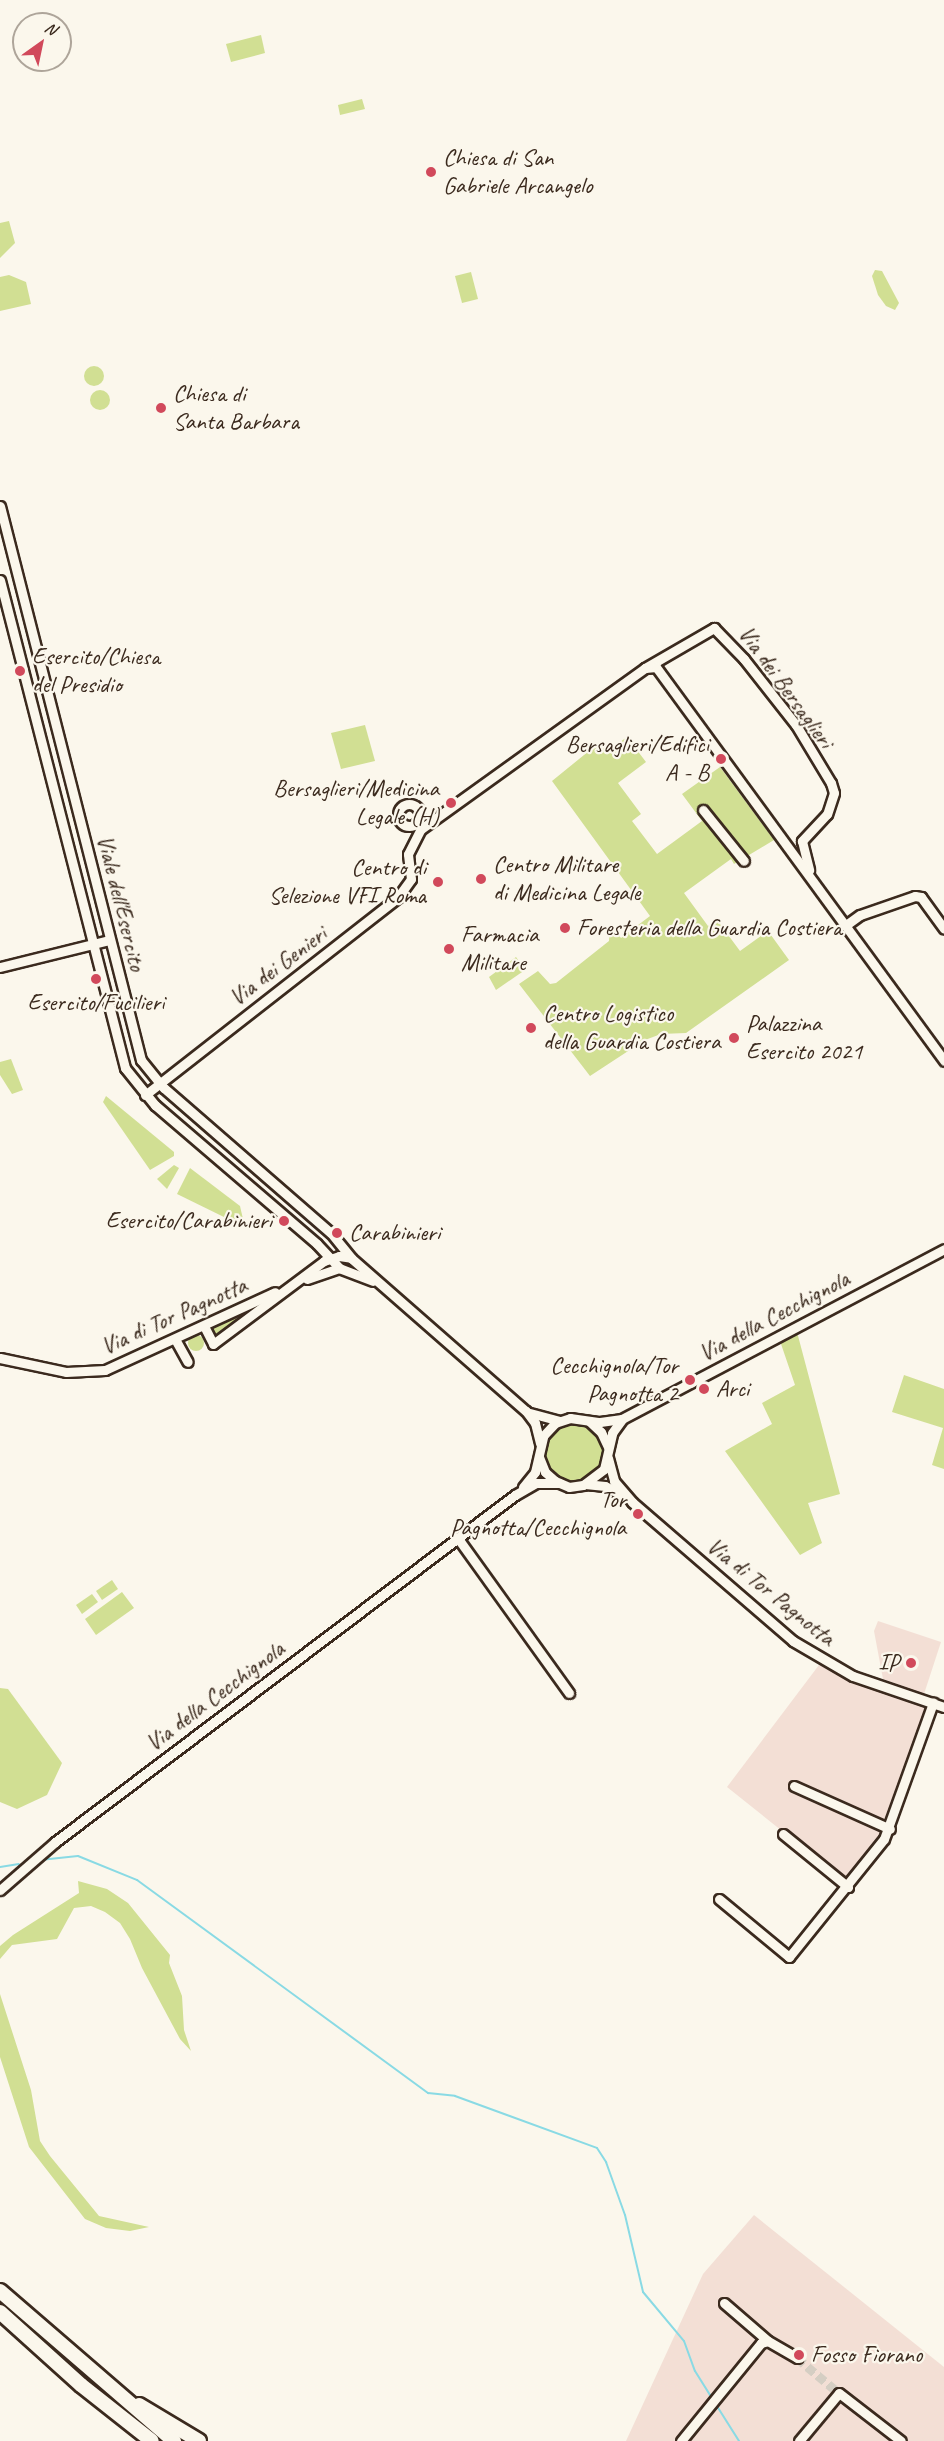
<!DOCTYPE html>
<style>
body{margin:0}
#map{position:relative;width:944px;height:2441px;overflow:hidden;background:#fbf7ec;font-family:Caveat,sans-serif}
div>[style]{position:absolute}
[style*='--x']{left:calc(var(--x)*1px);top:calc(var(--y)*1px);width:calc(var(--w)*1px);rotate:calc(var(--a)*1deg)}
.built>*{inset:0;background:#f3dfd5}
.green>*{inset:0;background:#d1df93}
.round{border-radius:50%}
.stream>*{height:2px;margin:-1px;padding:0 1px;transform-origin:1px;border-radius:1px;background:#89dae4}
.minor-tunnel>*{height:9px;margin-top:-4.5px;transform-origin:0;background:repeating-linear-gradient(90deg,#d5cec3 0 9px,transparent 0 13.5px)}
.roads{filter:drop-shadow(2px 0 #3b2a1e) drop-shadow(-2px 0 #3b2a1e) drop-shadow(0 2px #3b2a1e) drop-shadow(0 -2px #3b2a1e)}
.minor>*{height:9px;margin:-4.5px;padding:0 4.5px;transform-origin:4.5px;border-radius:4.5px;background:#fbf7ec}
.minor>.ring{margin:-4.5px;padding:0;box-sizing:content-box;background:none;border:9px solid #fbf7ec;border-radius:50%}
.highway>*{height:14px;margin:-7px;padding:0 7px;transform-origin:7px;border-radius:7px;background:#fbf7ec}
.dots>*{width:16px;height:16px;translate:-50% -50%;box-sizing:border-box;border:3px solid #fbf7ec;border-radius:50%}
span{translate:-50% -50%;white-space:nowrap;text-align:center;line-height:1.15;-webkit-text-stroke:4.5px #fbf7ec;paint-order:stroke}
.poi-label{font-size:24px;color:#3b2a1e}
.left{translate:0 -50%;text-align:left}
.right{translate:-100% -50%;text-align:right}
.street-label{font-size:24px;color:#3b2a1e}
.north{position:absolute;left:12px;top:12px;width:60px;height:60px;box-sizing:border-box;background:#fbf7ec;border:2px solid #aea59a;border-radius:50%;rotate:33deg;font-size:16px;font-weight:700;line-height:24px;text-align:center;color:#3b2a1e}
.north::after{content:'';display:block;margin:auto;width:21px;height:27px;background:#d1495b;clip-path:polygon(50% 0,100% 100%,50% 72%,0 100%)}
</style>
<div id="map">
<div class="built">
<div style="clip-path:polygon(878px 1621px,941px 1642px,924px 1694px,883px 1679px,874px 1631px)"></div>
<div style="clip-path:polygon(819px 1665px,848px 1679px,928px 1707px,888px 1824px,790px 1784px,793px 1792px,883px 1830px,846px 1882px,727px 1787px)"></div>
<div style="clip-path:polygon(754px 2215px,944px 2367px,944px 2441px,626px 2441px,703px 2274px)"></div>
</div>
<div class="green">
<div style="clip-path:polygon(261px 35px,265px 53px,231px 62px,226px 44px)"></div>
<div style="clip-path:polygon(362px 99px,365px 109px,340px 115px,338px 105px)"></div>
<div style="clip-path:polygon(9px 221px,15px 243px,0 258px,0 223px)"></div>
<div style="clip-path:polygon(875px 270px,882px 271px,899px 303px,895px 310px,886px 306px,878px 295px,872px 276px)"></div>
<div style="clip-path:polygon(471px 272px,478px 299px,462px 303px,455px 276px)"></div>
<div style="clip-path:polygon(9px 275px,26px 282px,31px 304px,0 311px,0 277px)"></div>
<div class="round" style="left:84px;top:366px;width:20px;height:20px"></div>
<div class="round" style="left:90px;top:390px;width:20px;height:20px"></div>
<div style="clip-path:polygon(365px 725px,375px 761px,341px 769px,331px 733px)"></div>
<div style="clip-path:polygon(627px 737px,646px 762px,618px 783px,641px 814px,632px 821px,657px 854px,702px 821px,682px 794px,720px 767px,774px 840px,734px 864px,731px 859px,684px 893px,708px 926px,717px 920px,740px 951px,768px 931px,789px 960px,686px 1033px,661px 1034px,645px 1040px,590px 1076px,519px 984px,538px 971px,550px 984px,556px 983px,609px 941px,610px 924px,621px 938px,650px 916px,552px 781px,600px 742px,608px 751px)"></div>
<div style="clip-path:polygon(516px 957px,525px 970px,496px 990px,489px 977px)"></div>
<div style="clip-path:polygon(11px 1059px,23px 1090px,12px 1094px,0 1075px,0 1062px)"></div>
<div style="clip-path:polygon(106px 1096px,174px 1152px,174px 1156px,150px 1170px,103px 1102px)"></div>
<div style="clip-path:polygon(174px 1165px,179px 1168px,167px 1189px,157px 1179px)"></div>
<div style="clip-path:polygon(190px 1168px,240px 1206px,243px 1219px,228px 1219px,177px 1194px)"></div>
<div style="clip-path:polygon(235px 1317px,237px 1321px,214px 1335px,211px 1329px)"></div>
<div style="clip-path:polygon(797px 1332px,840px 1494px,808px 1503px,822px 1543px,800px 1555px,725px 1451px,772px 1424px,762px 1403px,795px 1385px,780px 1341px)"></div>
<div class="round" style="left:188px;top:1335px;width:16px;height:16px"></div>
<div style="clip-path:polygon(904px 1375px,944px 1389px,944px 1469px,932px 1465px,943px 1428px,892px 1412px)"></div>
<div class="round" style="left:543px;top:1422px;width:60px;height:60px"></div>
<div style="clip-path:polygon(112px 1580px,118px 1589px,102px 1600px,96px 1591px)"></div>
<div style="clip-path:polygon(122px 1592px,134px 1608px,96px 1635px,85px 1619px)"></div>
<div style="clip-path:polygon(92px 1594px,98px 1602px,82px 1614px,76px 1605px)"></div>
<div style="clip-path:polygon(0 1688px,8px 1689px,62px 1763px,47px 1795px,17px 1809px,0 1802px)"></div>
<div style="clip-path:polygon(78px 1881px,107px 1889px,128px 1903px,170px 1955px,169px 1963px,182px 1996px,184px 2030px,191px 2051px,180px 2039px,142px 1968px,130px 1939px,120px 1923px,105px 1912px,91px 1906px,74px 1908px,57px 1939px,12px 1945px,0 1959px,0 1946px,13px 1935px,79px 1893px)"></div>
<div style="clip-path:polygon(0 1994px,31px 2090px,40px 2141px,50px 2156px,99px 2216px,149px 2227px,130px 2231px,106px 2228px,85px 2219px,29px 2147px,0 2057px)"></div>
</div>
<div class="stream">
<div style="--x:40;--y:1860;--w:38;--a:-6"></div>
<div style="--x:78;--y:1856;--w:64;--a:22.1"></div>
<div style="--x:137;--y:1880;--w:361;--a:36.2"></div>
<div style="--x:428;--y:2093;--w:27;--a:6"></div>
<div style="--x:455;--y:2096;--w:151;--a:20.1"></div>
<div style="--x:597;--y:2148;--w:17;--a:57"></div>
<div style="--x:606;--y:2162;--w:56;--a:70.3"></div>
<div style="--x:625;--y:2215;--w:79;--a:76.8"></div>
<div style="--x:643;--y:2292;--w:64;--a:50.1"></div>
<div style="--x:684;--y:2341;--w:32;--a:70"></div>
<div style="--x:695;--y:2371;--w:32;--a:58"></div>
<div style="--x:0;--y:1867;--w:19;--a:-9"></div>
<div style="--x:715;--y:2403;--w:45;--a:57.7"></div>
</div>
<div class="minor-tunnel">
<div style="--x:797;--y:2358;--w:55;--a:39.8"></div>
</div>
<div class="roads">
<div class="minor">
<div style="--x:0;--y:506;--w:572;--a:75.72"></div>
<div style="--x:141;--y:1060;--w:36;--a:51"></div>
<div style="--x:164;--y:1088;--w:221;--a:41"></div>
<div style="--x:331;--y:1233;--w:33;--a:51"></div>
<div style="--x:0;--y:580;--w:504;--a:75.63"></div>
<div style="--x:125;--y:1068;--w:48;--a:51"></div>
<div style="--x:155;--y:1105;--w:213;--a:40.6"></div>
<div style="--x:317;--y:1244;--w:33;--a:47"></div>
<div style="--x:645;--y:668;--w:80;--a:-30.1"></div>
<div style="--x:714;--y:628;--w:43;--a:45.9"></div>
<div style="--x:744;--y:659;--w:84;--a:51.8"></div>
<div style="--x:796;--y:725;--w:68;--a:58.9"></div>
<div style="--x:831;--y:783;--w:10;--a:73"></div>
<div style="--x:834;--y:793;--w:22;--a:108"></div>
<div style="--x:827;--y:814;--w:37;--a:133"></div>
<div style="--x:802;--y:841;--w:30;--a:76"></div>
<div class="ring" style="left:398px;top:804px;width:13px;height:13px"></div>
<div style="--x:703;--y:810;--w:65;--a:51.2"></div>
<div style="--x:846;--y:925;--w:17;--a:-36"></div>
<div style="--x:860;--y:915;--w:58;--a:-19.1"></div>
<div style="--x:915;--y:896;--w:6;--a:9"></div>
<div style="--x:921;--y:897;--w:39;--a:54"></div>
<div style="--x:0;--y:967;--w:112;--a:-13.9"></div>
<div style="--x:145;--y:1095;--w:321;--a:-38"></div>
<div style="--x:398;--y:897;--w:22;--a:-54"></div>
<div style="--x:411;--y:879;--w:25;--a:-97"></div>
<div style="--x:408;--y:854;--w:28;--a:-63"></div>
<div style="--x:421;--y:829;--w:276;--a:-35.7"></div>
<div style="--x:645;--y:668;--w:11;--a:-5"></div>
<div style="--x:656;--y:667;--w:488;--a:53.8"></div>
<div style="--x:307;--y:1279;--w:34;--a:-19"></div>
<div style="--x:339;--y:1268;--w:36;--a:21"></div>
<div style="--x:204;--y:1326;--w:20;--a:63"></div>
<div style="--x:213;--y:1344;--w:139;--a:-36.8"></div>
<div style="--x:324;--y:1261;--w:16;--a:-18"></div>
<div style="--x:339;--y:1256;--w:12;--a:9"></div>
<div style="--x:351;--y:1258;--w:232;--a:41.2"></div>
<div style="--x:526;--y:1411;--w:15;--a:53"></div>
<div style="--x:535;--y:1423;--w:21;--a:76"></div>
<div style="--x:175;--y:1339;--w:26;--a:61"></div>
<div style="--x:0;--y:1358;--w:67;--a:12"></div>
<div style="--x:66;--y:1372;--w:39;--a:-3"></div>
<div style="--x:105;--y:1370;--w:187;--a:-24.6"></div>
<div style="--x:530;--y:1413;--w:30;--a:15"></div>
<div style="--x:589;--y:1421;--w:16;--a:43"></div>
<div style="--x:601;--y:1432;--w:17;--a:65"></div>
<div style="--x:539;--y:1457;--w:16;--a:68"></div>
<div style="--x:545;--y:1472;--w:13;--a:42"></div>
<div style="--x:555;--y:1481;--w:15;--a:23"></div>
<div style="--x:569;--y:1487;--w:14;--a:-8"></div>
<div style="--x:583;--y:1485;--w:26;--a:-37"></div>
<div style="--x:604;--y:1469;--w:37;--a:-77"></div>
<div style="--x:612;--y:1433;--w:17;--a:-54"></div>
<div style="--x:608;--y:1458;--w:24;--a:75"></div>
<div style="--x:614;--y:1481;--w:28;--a:49"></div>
<div style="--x:632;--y:1502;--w:213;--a:40.8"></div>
<div style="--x:793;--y:1641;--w:69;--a:30.3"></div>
<div style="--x:853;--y:1676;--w:96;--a:18.8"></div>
<div style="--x:585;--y:1484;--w:20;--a:6"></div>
<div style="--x:605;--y:1486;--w:17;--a:28"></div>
<div style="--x:523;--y:1487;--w:19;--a:-51"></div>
<div style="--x:535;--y:1472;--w:37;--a:-77"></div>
<div style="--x:543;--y:1436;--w:18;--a:-47"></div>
<div style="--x:555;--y:1423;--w:16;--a:-18"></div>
<div style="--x:570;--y:1418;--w:30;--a:8"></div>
<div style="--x:600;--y:1422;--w:22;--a:-8"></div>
<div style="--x:622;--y:1419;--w:364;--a:-27.8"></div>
<div style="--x:457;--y:1537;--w:192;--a:54.3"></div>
<div style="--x:794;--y:1786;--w:105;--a:24.1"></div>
<div style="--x:783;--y:1834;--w:84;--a:39.2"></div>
<div style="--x:0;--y:1890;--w:73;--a:-41.1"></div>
<div style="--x:55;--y:1842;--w:576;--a:-37.03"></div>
<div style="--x:515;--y:1495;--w:24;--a:-30"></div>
<div style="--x:536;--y:1483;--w:23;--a:0"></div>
<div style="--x:719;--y:1899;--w:91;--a:39.6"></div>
<div style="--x:789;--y:1957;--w:151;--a:-51.2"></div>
<div style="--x:884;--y:1839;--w:145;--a:-70.2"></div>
<div style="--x:724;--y:2303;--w:58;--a:40.8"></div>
<div style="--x:768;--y:2341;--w:34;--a:30"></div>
<div style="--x:681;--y:2441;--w:127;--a:-50.8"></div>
<div style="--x:761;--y:2343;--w:7;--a:-16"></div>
<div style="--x:799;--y:2441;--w:62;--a:-50.2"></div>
<div style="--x:839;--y:2393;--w:78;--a:37.7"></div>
</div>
<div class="highway">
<div style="--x:0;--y:2291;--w:230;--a:40.8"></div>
<div style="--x:0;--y:2312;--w:109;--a:42"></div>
<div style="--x:81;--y:2385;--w:90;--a:38.3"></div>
<div style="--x:139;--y:2405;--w:70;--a:31"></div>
</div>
</div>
<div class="dots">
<div style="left:431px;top:172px;background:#d1495b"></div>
<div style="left:161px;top:408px;background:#d1495b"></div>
<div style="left:20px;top:671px;background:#d1495b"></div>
<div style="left:721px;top:759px;background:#d1495b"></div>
<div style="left:451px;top:803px;background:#d1495b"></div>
<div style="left:481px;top:879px;background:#d1495b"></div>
<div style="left:438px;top:882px;background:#d1495b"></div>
<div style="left:565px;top:928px;background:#d1495b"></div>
<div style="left:449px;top:949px;background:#d1495b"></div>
<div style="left:96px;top:979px;background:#d1495b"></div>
<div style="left:531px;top:1028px;background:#d1495b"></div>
<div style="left:734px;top:1038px;background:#d1495b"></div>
<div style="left:284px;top:1221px;background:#d1495b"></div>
<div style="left:337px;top:1233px;background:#d1495b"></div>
<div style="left:690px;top:1380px;background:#d1495b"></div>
<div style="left:704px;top:1389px;background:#d1495b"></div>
<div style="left:638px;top:1514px;background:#d1495b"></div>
<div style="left:911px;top:1663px;background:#d1495b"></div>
<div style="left:799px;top:2355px;background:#d1495b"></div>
</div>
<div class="poi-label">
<span class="left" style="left:443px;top:172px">Chiesa di San<br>Gabriele Arcangelo</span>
<span class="left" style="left:173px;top:408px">Chiesa di<br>Santa Barbara</span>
<span class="left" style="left:32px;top:671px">Esercito/Chiesa<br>del Presidio</span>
<span class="right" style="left:709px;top:759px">Bersaglieri/Edifici<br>A - B</span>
<span class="right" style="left:439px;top:803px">Bersaglieri/Medicina<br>Legale (H)</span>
<span class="left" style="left:493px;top:879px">Centro Militare<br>di Medicina Legale</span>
<span class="right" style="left:426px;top:882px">Centro di<br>Selezione VFI Roma</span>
<span class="left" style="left:577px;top:928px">Foresteria della Guardia Costiera</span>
<span class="left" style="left:461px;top:949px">Farmacia<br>Militare</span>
<span style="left:96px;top:1003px">Esercito/Fucilieri</span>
<span class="left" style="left:543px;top:1028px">Centro Logistico<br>della Guardia Costiera</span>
<span class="left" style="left:746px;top:1038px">Palazzina<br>Esercito 2021</span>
<span class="right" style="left:272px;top:1221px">Esercito/Carabinieri</span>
<span class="left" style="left:349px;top:1233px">Carabinieri</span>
<span class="right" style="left:678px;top:1380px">Cecchignola/Tor<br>Pagnotta 2</span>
<span class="left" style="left:716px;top:1389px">Arci</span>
<span class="right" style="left:626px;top:1514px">Tor<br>Pagnotta/Cecchignola</span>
<span class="right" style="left:899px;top:1663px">IP</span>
<span class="left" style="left:811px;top:2355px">Fosso Fiorano</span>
</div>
<div class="street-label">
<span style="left:786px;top:687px;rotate:54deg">Via dei Bersaglieri</span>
<span style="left:121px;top:903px;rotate:76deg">Viale dell'Esercito</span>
<span style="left:278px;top:966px;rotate:-37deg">Via dei Genieri</span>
<span style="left:174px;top:1316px;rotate:-24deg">Via di Tor Pagnotta</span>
<span style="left:774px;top:1316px;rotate:-28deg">Via della Cecchignola</span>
<span style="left:771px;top:1592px;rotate:39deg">Via di Tor Pagnotta</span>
<span style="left:215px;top:1696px;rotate:-37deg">Via della Cecchignola</span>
</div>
<div class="north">N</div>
</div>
